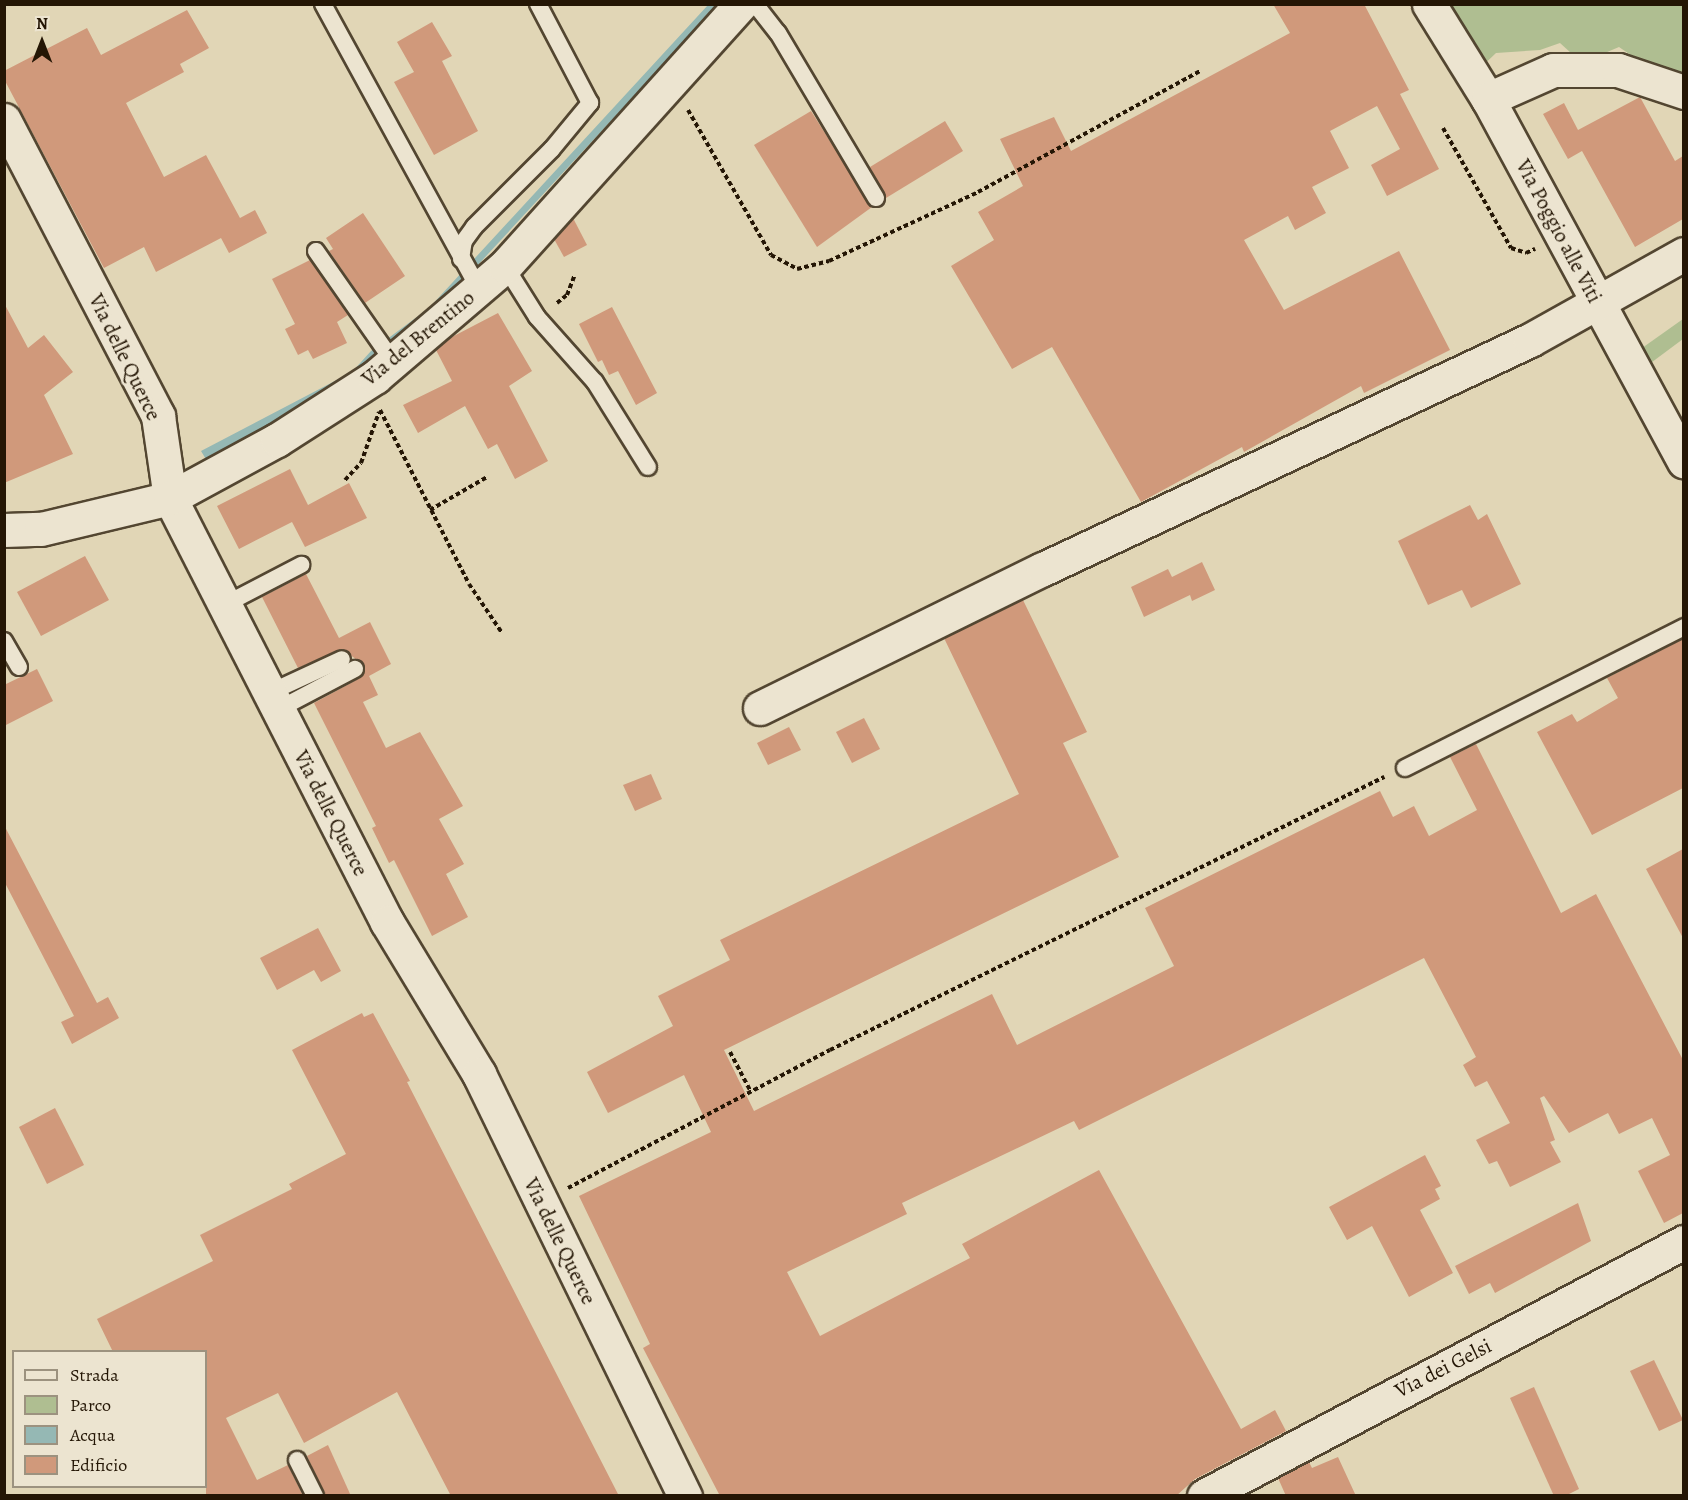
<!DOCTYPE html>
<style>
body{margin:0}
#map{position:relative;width:1688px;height:1500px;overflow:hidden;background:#e1d6b6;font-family:Alegreya,serif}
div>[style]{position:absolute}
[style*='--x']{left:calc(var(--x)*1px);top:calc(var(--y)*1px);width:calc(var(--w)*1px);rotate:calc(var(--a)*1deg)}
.green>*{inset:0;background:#afbe91}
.water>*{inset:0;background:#95b8b4}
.building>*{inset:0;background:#d0997b}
.path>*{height:4px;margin-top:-2px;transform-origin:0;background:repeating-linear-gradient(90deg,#241605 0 4.5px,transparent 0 7.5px)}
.roads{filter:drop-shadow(2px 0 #534631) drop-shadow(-2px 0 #534631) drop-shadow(0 2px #534631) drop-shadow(0 -2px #534631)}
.service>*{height:16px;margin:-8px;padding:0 8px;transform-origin:8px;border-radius:8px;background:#ece4d0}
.minor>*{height:33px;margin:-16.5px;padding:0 16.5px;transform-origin:16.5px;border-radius:16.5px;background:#ece4d0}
span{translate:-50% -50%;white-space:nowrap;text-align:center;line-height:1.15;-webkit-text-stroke:5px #ece4d0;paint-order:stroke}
.street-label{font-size:21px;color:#241605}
.frame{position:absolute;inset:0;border:6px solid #241605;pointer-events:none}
.legend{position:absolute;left:12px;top:1350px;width:195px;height:138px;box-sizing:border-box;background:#ece4d0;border:2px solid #9c927f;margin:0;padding:8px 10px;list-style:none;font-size:18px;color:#241605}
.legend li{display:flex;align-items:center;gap:12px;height:30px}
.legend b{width:30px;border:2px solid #9c927f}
.north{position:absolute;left:12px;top:12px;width:60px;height:60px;-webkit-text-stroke:4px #ece4d0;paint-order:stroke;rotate:0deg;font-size:16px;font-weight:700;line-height:24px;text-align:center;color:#241605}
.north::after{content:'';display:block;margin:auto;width:21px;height:27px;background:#241605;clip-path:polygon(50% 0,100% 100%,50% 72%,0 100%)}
</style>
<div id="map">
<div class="green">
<div style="clip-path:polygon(1431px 5px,1683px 5px,1683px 82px,1647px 66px,1619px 47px,1593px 58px,1571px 53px,1560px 43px,1540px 50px,1496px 53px,1473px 75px)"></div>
<div style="clip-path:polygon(1683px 319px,1683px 339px,1636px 374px,1628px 358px)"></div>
</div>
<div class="water">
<div style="clip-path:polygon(708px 5px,718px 5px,427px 320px,355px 378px,207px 461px,201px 451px,352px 372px,371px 351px,429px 308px)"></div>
</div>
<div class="building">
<div style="clip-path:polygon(1273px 4px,1364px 4px,1409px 90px,1400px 94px,1439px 169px,1387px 196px,1371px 165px,1400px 149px,1377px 106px,1330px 131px,1349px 168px,1312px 187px,1326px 213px,1295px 230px,1288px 216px,1244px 240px,1284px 310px,1399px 251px,1450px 350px,1364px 393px,1361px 386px,1244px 452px,1242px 447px,1141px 502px,1052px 347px,1012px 369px,951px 266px,994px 240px,978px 212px,1023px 186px,1000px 139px,1054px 117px,1071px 151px,1290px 33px)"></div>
<div style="clip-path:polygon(187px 10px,209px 48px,180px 64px,184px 72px,126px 103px,164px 177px,206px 155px,240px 218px,255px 210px,267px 233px,229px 253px,221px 238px,156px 272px,144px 247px,104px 268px,4px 79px,4px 71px,87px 28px,101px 55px)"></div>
<div style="clip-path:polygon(432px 22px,452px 56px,442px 61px,478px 131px,434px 155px,394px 82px,414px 72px,397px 42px)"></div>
<div style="clip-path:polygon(1640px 97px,1675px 161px,1683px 156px,1683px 219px,1635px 247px,1582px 151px,1568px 159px,1543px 114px,1564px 103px,1578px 130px)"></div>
<div style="clip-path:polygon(811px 111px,872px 207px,817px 247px,754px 145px)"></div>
<div style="clip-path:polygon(945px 121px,963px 151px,886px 198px,870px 167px)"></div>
<div style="clip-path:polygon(363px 213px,405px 276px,365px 303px,329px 251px,333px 249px,326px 238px)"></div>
<div style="clip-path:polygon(573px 218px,587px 245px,564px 257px,554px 239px)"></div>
<div style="clip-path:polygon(310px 260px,348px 315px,337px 322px,347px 343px,313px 359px,308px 350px,298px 355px,285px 329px,295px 324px,272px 279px)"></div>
<div style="clip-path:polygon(4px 303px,28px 348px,44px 335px,73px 372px,44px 395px,73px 454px,4px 483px)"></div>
<div style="clip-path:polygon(612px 307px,657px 393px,636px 405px,618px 371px,609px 375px,602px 360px,598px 362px,579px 324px)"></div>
<div style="clip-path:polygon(498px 313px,532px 371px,509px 386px,548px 461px,515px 479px,497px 444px,488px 449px,465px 406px,418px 433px,403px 405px,452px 381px,436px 350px,450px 338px)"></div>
<div style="clip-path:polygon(290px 469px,308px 505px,349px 483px,367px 518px,305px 547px,292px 522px,239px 549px,217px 506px)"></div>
<div style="clip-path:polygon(1470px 505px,1478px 520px,1487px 514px,1521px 584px,1471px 608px,1462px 590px,1428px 605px,1398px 541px)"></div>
<div style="clip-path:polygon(85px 556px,109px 600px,41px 636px,17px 592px)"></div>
<div style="clip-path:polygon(1202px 562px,1215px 590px,1192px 601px,1190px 595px,1144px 617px,1131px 587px,1168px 569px,1172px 577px)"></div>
<div style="clip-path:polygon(306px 574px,339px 638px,370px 622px,391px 664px,369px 676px,378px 695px,363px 702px,386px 748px,420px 732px,463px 806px,439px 819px,464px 864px,446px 874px,468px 917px,432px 936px,394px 860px,389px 863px,372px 828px,376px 826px,314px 703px,360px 678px,364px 665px,342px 649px,298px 668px,262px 597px)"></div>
<div style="clip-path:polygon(1023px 600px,1087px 732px,1063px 743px,1119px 857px,724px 1050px,754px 1111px,992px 994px,1017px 1045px,1174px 966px,1145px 908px,1380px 791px,1393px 817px,1414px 806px,1429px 836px,1477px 810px,1450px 757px,1476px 744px,1561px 913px,1596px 894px,1683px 1060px,1683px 1213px,1664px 1223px,1638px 1171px,1670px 1155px,1652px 1118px,1619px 1134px,1608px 1113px,1569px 1133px,1544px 1096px,1540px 1098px,1555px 1140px,1550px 1142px,1561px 1162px,1510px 1187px,1497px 1161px,1489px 1164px,1476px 1140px,1510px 1123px,1487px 1081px,1475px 1087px,1463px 1065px,1476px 1057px,1424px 958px,1079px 1130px,1074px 1121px,902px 1203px,907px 1214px,787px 1272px,820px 1336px,970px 1258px,962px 1244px,1099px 1170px,1241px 1429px,1275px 1410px,1286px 1431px,1195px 1479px,1176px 1496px,720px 1496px,643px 1348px,650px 1344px,579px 1196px,711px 1132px,684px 1075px,608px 1113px,587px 1072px,673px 1026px,658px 996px,730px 960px,720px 940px,1019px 794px,944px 638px)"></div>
<div style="clip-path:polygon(1683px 639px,1683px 788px,1592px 835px,1537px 732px,1572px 714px,1577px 722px,1618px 698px,1607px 678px)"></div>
<div style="clip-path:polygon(37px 669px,53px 701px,4px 726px,4px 685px)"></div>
<div style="clip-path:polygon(864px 718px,880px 749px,852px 763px,836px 732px)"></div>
<div style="clip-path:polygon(789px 727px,801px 750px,768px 765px,757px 743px)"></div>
<div style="clip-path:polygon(651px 774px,662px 799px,635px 811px,623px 785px)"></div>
<div style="clip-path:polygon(4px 825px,97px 1003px,108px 997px,119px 1018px,72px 1044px,61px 1022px,74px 1016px,4px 881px)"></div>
<div style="clip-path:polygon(1683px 849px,1683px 938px,1646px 869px)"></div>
<div style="clip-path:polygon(318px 928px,341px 971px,321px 982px,314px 970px,277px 990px,260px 958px)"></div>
<div style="clip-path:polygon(362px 1013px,364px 1017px,373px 1013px,410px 1081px,407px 1082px,619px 1496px,451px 1496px,397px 1392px,304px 1443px,278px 1393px,226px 1418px,257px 1480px,288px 1465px,303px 1496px,206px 1496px,206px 1352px,113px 1352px,97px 1319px,213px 1261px,200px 1235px,292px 1189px,289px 1184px,346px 1154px,292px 1050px)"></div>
<div style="clip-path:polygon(55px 1108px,84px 1165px,47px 1184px,19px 1127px)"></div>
<div style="clip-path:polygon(1425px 1155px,1441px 1186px,1435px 1189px,1440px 1199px,1420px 1210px,1453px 1273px,1409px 1297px,1372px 1226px,1347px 1240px,1329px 1207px)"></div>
<div style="clip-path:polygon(1578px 1203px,1591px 1241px,1495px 1293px,1490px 1283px,1469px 1294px,1455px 1266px)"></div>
<div style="clip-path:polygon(1654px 1360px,1683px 1420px,1659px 1431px,1630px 1371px)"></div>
<div style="clip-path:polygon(1534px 1387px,1579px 1489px,1565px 1496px,1554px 1496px,1510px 1398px)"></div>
<div style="clip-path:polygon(328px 1445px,351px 1496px,325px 1496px,307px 1456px)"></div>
<div style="clip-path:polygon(1338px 1457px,1356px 1496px,1286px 1496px,1278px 1478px,1309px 1462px,1312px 1468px)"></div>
</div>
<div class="path">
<div style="--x:688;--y:110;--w:167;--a:60.2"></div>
<div style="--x:771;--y:255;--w:30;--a:28"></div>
<div style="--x:797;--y:269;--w:33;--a:-14"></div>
<div style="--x:829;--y:261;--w:164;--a:-24.8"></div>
<div style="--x:978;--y:192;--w:253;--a:-28.6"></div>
<div style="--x:1443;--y:128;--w:138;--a:60.5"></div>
<div style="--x:1511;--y:248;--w:16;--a:18"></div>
<div style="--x:1526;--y:253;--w:10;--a:-24"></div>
<div style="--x:557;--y:303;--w:13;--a:-39"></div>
<div style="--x:567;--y:295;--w:22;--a:-69"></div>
<div style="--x:380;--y:410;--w:195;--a:62.9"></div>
<div style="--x:469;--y:584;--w:59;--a:56"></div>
<div style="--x:345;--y:480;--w:23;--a:-47"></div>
<div style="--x:361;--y:463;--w:54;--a:-70.6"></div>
<div style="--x:430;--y:510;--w:66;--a:-30.1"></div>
<div style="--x:730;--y:1052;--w:45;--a:62.3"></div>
<div style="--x:568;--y:1188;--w:296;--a:-27.8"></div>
<div style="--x:830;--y:1050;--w:618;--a:-26.23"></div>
</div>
<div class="roads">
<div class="service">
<div style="--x:323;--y:4;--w:325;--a:61.3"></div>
<div style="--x:755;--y:4;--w:37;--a:52"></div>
<div style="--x:778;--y:33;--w:192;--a:59.3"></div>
<div style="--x:316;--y:251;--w:136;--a:55.1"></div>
<div style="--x:461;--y:259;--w:18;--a:-81"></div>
<div style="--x:464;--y:241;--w:17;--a:-54"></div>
<div style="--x:474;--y:227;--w:110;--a:-45"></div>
<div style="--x:552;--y:149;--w:60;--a:-50.4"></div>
<div style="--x:590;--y:103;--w:112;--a:-117.7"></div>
<div style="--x:505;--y:266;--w:60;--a:57.9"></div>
<div style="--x:537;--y:317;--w:87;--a:48.3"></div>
<div style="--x:595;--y:382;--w:100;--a:58.1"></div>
<div style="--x:226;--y:604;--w:85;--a:-27.5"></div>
<div style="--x:4;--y:641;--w:30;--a:60"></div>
<div style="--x:271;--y:692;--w:78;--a:-24.9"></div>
<div style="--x:279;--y:709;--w:86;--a:-27.8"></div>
<div style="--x:1405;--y:768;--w:313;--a:-26.8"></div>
<div style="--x:297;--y:1460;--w:40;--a:63.4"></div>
</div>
<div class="minor">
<div style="--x:1429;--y:4;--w:112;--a:58.2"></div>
<div style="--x:1488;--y:99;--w:412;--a:61.6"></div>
<div style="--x:1488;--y:99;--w:71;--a:-24"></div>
<div style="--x:1553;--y:70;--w:65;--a:0"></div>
<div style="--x:1618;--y:70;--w:70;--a:18.4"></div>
<div style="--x:4;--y:120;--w:334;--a:62.5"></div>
<div style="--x:158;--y:416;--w:83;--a:81.7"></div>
<div style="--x:170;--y:498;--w:476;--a:62.9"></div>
<div style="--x:387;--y:922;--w:178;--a:58.8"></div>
<div style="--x:479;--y:1074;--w:470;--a:64"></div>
<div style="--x:4;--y:530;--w:37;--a:-2"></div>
<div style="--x:41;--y:529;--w:133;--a:-13.5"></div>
<div style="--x:170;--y:498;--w:122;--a:-28.5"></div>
<div style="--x:277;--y:440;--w:117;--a:-32.7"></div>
<div style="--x:375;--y:377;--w:171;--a:-40.5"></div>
<div style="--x:505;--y:266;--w:353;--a:-48"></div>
<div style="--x:760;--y:708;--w:315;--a:-26.2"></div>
<div style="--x:1043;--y:569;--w:538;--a:-25.18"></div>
<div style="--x:1530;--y:340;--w:176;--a:-29.2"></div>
<div style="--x:1204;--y:1496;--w:543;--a:-27.89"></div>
</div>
</div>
<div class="street-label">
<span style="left:1559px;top:231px;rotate:62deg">Via Poggio alle Viti</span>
<span style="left:418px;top:338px;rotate:-39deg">Via del Brentino</span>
<span style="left:125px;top:357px;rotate:64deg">Via delle Querce</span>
<span style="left:331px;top:813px;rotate:63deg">Via delle Querce</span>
<span style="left:560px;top:1241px;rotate:64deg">Via delle Querce</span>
<span style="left:1443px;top:1368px;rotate:-27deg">Via dei Gelsi</span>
</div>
<div class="frame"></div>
<ul class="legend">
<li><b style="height:8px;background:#ece4d0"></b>Strada</li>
<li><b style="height:16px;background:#afbe91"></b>Parco</li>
<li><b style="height:16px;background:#95b8b4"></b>Acqua</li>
<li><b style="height:16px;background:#d0997b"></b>Edificio</li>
</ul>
<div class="north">N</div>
</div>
